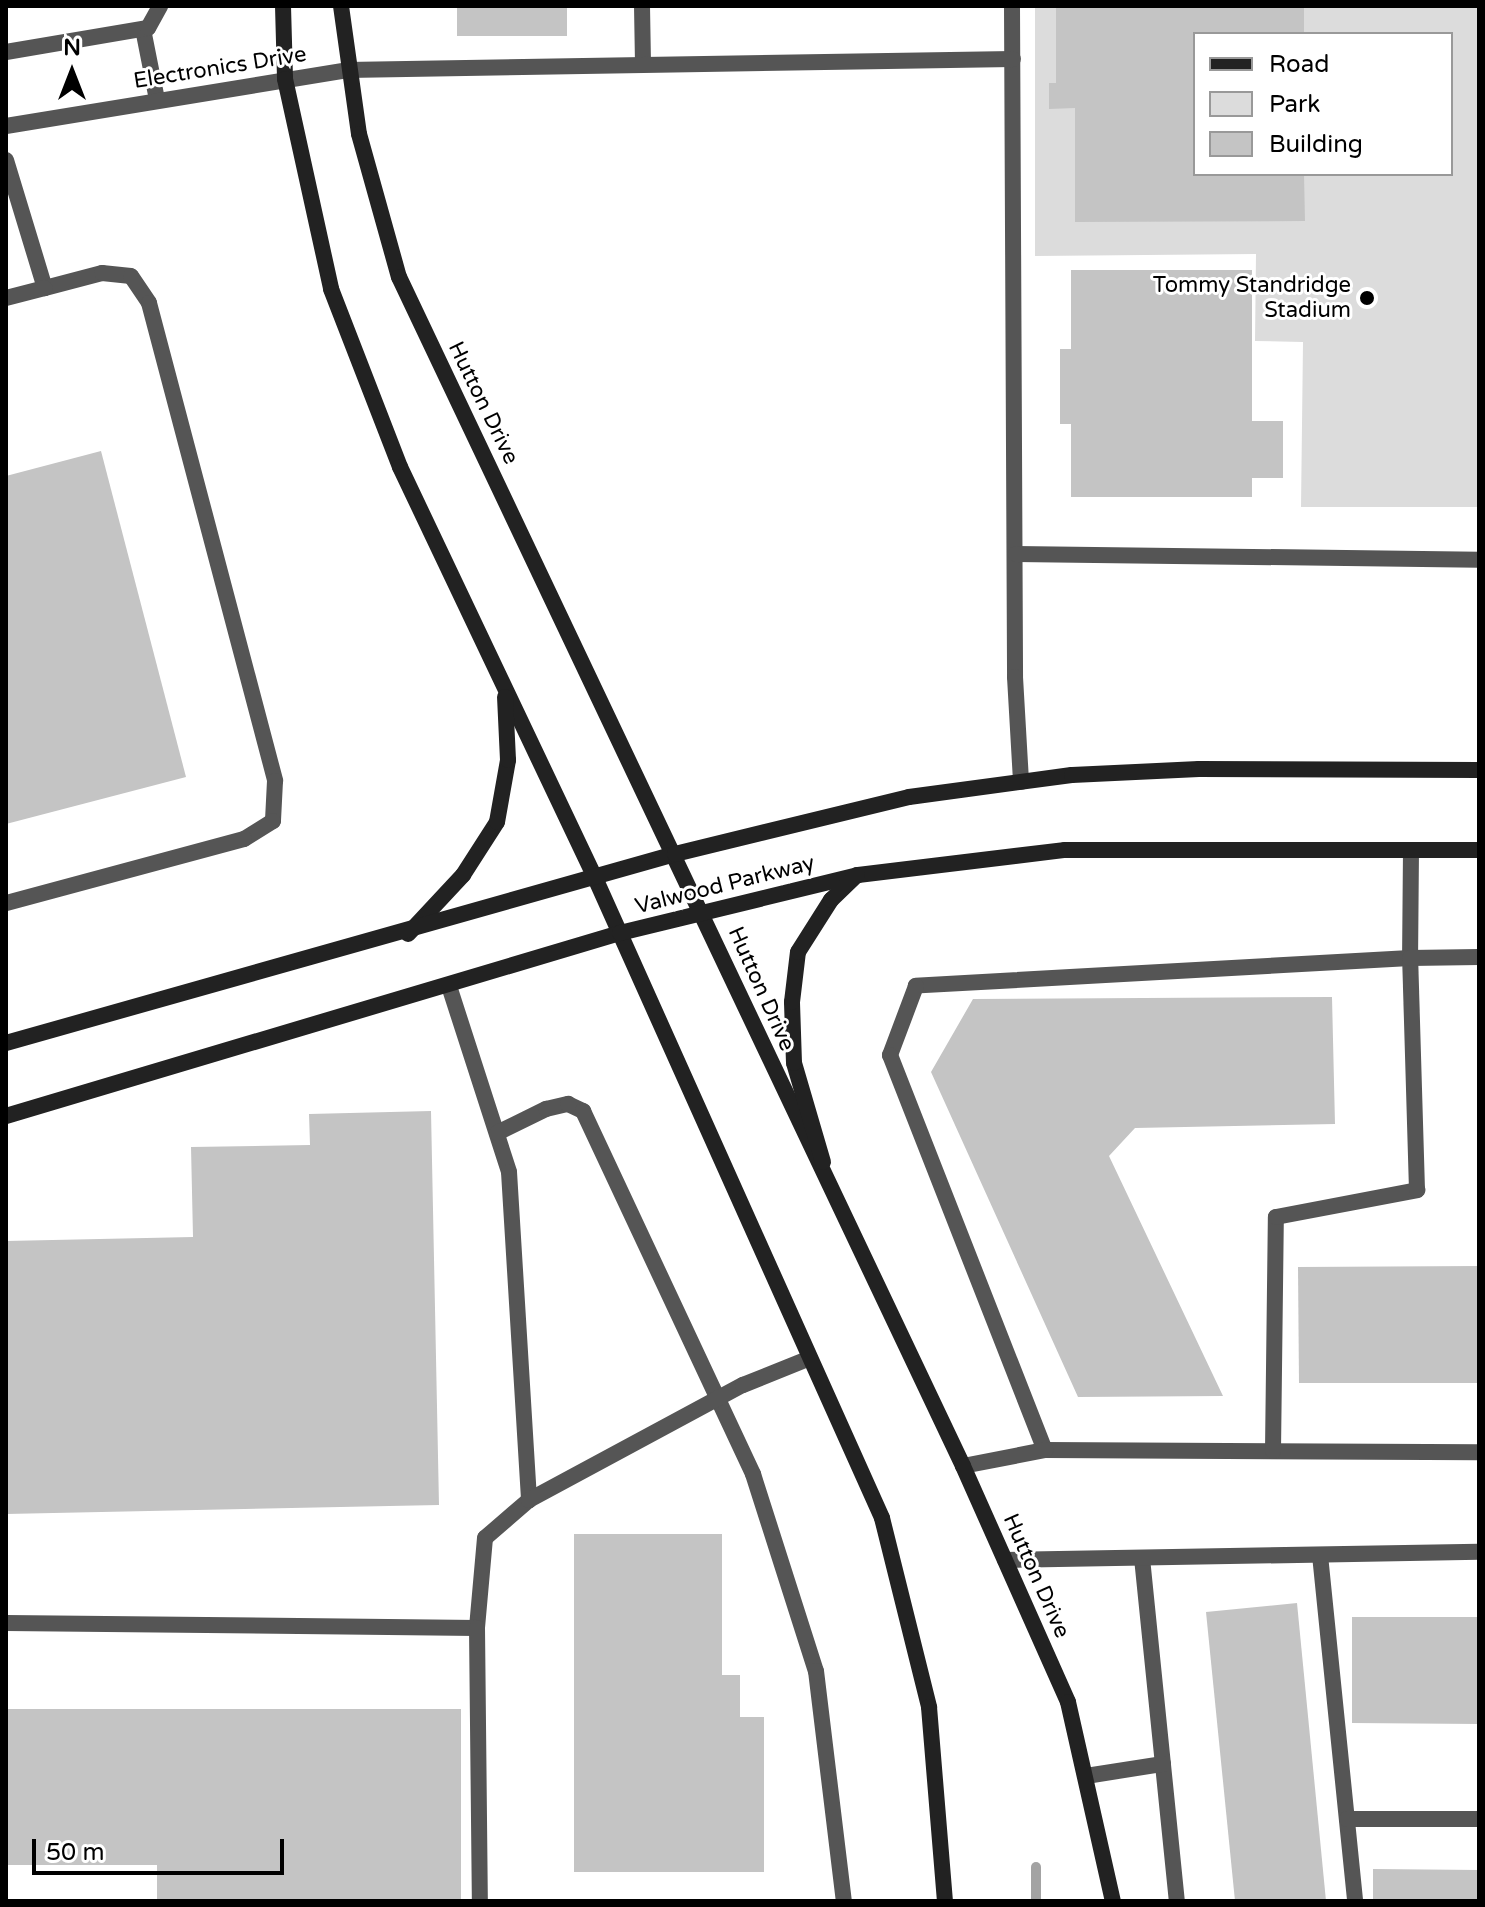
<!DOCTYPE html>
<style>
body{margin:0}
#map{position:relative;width:1485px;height:1907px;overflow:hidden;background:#fff;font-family:"Varela Round",sans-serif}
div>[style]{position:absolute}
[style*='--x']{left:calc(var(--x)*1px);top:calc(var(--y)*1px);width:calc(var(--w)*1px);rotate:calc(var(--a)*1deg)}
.green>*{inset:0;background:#dcdcdc}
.stream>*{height:10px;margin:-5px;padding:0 5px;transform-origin:5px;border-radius:5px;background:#a3a3a3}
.building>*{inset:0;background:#c4c4c4}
.lane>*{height:16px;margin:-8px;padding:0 8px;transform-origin:8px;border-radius:8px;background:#555}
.street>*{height:16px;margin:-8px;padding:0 8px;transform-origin:8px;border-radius:8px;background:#555}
.secondary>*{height:16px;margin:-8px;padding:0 8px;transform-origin:8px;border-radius:8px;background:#222}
.dots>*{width:22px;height:22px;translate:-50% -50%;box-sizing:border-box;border:4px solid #fff;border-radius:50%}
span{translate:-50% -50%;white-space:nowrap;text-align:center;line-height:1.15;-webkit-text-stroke:6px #fff;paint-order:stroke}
.street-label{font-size:22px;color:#000}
.poi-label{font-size:22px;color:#000}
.right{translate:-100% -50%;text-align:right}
.frame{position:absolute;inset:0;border:8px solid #000;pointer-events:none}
.legend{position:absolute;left:1193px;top:32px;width:260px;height:144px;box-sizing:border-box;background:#fff;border:2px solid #999;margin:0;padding:10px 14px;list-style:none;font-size:24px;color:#000}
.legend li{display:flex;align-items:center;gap:16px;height:40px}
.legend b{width:40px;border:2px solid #999}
.north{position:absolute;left:32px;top:32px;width:80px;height:80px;-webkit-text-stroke:6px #fff;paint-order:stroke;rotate:0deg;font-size:22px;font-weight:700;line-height:32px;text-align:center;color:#000}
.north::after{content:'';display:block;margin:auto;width:28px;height:36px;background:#000;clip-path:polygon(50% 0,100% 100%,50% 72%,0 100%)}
.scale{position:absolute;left:32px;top:1839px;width:252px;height:36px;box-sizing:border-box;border:4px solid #000;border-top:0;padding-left:10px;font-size:24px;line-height:28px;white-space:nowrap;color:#000;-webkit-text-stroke:6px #fff;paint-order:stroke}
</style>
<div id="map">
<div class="green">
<div style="clip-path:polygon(evenodd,1035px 6px,1479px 6px,1479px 507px,1301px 507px,1303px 342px,1255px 341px,1256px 254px,1035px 256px,1035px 6px,1195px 34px,1451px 34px,1451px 174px,1195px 174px,1195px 34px)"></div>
</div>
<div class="stream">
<div style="--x:1036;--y:1867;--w:34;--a:90"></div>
</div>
<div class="building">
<div style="clip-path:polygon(457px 6px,567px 6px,567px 36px,457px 36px)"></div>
<div style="clip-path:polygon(1056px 6px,1304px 6px,1304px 34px,1195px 34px,1195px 174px,1304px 174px,1305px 221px,1075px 222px,1075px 108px,1049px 109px,1049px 83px,1056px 83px)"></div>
<div style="clip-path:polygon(1071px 270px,1252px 270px,1252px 421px,1283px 421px,1283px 478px,1252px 478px,1252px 497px,1071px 497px,1071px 424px,1060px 424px,1060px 349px,1071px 349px)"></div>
<div style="clip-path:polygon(101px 451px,186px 777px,6px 824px,6px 476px)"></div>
<div style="clip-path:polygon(1332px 997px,1335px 1124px,1135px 1128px,1109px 1156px,1223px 1396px,1078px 1397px,931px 1072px,973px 999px)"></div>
<div style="clip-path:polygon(431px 1111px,439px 1505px,6px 1514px,6px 1241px,193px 1237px,191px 1147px,310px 1145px,309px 1114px)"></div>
<div style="clip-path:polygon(1479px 1266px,1479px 1383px,1299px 1383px,1298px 1267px)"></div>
<div style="clip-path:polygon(574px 1534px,722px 1534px,722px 1675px,740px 1675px,740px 1717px,764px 1717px,764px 1872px,574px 1872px)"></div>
<div style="clip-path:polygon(1297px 1603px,1326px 1901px,1235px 1901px,1206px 1612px)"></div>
<div style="clip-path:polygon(1352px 1617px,1479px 1617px,1479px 1724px,1352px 1723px)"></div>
<div style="clip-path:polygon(6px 1709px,461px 1709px,461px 1901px,157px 1901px,157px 1865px,6px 1865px)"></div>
<div style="clip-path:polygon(1373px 1869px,1479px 1870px,1479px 1901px,1373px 1901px)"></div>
</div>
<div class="lane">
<div style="--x:642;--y:6;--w:56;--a:89"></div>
<div style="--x:1012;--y:6;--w:671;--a:89.74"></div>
<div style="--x:1015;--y:677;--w:105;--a:86.7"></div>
<div style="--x:143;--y:29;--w:72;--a:78.8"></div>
<div style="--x:6;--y:52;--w:144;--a:-9.6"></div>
<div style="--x:148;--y:28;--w:25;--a:-61"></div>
<div style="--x:347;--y:70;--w:666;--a:-0.95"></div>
<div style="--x:6;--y:160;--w:134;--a:73.1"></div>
<div style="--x:45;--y:288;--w:59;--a:-14.7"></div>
<div style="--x:102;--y:273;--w:29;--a:6"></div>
<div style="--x:131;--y:276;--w:32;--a:56"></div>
<div style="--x:149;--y:303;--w:494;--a:75.2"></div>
<div style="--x:275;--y:781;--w:40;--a:92.9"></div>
<div style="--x:273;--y:821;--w:34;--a:148"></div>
<div style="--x:244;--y:839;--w:246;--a:164.9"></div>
<div style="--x:6;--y:298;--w:40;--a:-14.4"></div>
<div style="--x:1016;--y:554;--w:463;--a:0.7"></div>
<div style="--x:1411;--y:850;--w:108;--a:90.5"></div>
<div style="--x:1410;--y:958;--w:495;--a:176.8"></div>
<div style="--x:916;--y:986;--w:74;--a:110.6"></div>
<div style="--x:890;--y:1055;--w:424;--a:68.6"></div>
<div style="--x:1045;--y:1450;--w:434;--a:0.3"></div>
<div style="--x:449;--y:986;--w:195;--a:72.1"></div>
<div style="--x:509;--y:1172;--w:329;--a:86.5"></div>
<div style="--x:529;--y:1500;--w:58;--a:139.2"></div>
<div style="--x:485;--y:1538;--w:90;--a:95.1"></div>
<div style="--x:497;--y:1133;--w:55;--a:-26.1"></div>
<div style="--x:546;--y:1109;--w:23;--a:-13"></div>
<div style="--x:568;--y:1104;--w:17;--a:25"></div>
<div style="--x:583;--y:1111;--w:401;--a:64.9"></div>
<div style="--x:753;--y:1474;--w:207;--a:72.3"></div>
<div style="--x:816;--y:1671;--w:232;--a:83.1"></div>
<div style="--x:1273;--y:1451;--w:234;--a:-89.3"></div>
<div style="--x:1276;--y:1217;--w:144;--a:-10.8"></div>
<div style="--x:1417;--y:1190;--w:232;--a:-91.7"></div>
<div style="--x:1410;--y:958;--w:69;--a:-0.8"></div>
<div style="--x:963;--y:1466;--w:84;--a:-11"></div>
<div style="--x:529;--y:1500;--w:243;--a:-28.3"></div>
<div style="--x:743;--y:1385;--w:72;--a:-21.9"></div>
<div style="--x:1320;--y:1555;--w:348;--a:84.2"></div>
<div style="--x:1142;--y:1558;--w:345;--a:84.2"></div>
<div style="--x:1005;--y:1560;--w:474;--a:-1"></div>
<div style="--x:6;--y:1623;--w:471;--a:0.6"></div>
<div style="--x:477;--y:1628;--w:273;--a:89.4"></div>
<div style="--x:1086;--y:1776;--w:78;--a:-8.9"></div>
<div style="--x:1347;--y:1819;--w:132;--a:0"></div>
</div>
<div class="street">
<div style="--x:6;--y:126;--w:346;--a:-9.3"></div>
</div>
<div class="secondary">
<div style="--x:283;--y:6;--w:73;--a:88.4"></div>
<div style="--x:285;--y:79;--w:215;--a:77.6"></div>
<div style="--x:331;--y:289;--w:191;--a:68.8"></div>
<div style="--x:400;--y:467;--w:457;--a:64.6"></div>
<div style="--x:596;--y:880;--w:699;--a:65.85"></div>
<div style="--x:882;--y:1518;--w:195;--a:76"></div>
<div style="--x:929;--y:1707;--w:195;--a:85.3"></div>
<div style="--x:341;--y:6;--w:129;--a:82"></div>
<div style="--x:359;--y:134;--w:148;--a:74.4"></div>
<div style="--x:399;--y:277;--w:1316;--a:64.62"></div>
<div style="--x:963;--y:1466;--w:258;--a:66"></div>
<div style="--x:1068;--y:1702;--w:204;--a:77.3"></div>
<div style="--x:408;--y:934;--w:81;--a:-47"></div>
<div style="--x:463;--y:875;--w:63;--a:-57.3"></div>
<div style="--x:497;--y:822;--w:63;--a:-79.9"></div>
<div style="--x:508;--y:760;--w:63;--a:-92.7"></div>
<div style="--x:6;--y:1043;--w:695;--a:-15.78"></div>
<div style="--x:675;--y:854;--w:241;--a:-13.7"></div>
<div style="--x:909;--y:797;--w:164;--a:-7.7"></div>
<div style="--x:1072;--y:775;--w:127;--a:-2.7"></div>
<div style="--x:1199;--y:769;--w:280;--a:0.2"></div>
<div style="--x:6;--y:1116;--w:641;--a:-16.6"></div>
<div style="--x:620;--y:933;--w:245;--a:-13.7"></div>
<div style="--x:858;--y:875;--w:209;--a:-6.9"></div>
<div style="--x:1065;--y:850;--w:414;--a:0"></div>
<div style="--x:823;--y:1162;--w:103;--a:-106.3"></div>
<div style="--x:794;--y:1063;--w:61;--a:-91.9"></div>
<div style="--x:792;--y:1002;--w:50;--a:-83.2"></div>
<div style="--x:798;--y:952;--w:62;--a:-57.6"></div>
<div style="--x:831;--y:900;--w:36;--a:-44"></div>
</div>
<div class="dots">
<div style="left:1367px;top:298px;background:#000"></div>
</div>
<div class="street-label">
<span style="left:220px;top:68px;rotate:-9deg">Electronics Drive</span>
<span style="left:483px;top:403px;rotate:64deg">Hutton Drive</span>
<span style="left:725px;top:885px;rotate:-14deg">Valwood Parkway</span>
<span style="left:761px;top:989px;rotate:66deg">Hutton Drive</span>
<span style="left:1036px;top:1576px;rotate:66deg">Hutton Drive</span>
</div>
<div class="poi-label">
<span class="right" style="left:1351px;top:298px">Tommy Standridge<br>Stadium</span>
</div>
<div class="frame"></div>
<ul class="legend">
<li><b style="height:10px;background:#222"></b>Road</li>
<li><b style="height:22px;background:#dcdcdc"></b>Park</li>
<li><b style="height:22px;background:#c4c4c4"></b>Building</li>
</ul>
<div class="north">N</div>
<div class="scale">50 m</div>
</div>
